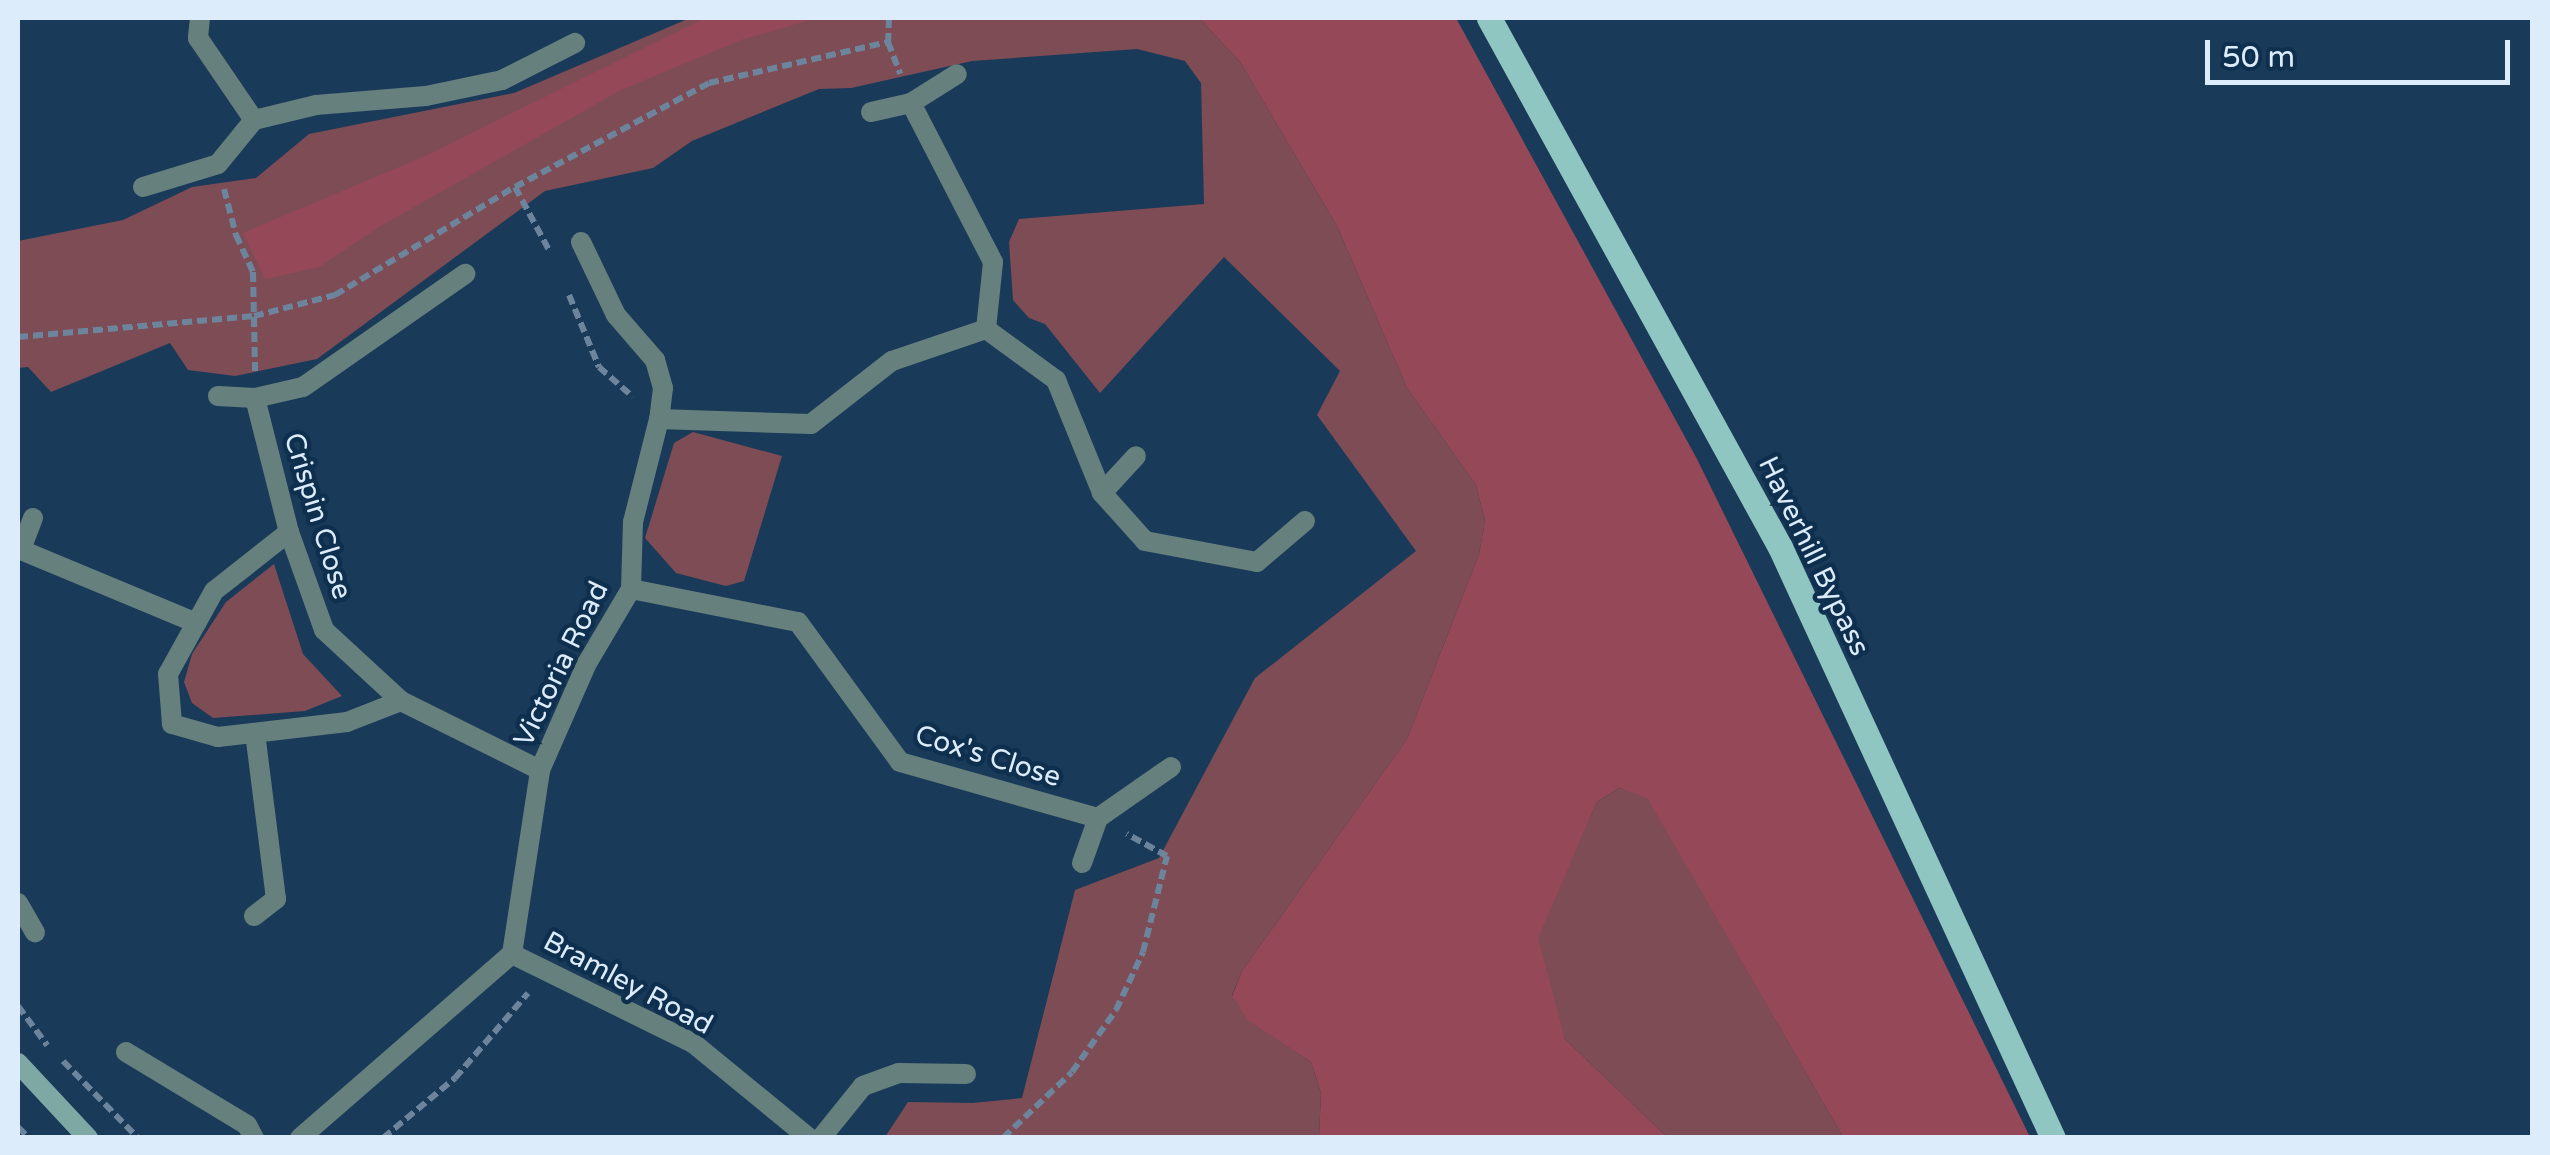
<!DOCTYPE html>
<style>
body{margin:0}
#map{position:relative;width:2550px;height:1155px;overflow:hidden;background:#1a3a59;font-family:"Varela Round",sans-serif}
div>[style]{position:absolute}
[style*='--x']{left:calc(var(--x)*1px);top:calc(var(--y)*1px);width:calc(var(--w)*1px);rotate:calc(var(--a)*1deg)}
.green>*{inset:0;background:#7e4c54}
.forest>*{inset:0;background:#954858}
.path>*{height:6px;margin-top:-3px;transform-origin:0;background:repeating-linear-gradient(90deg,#6c859d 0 10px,transparent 0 15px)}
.lane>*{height:20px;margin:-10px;padding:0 10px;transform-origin:10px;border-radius:10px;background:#66807d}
.street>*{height:20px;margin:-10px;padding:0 10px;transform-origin:10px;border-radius:10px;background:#66807d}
.secondary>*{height:20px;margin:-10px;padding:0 10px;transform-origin:10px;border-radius:10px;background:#7ea8a4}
.primary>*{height:25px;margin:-12.5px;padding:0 12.5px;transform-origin:12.5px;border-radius:12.5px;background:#90c6c1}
span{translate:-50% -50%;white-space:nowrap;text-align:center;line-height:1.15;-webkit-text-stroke:9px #0e304e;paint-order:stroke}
.street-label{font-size:28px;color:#dcecfb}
.frame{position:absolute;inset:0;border:20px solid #dcecfb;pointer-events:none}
.scale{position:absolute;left:2205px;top:40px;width:305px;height:45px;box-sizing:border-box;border:5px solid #dcecfb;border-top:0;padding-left:12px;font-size:30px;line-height:35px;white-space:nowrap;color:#dcecfb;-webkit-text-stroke:8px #0e304e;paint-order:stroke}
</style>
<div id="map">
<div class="green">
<div style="clip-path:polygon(690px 18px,1199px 18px,1240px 62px,1337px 226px,1407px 388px,1476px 485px,1485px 521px,1479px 554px,1407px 739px,1242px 971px,1232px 995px,1250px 1021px,1311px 1062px,1321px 1093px,1319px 1137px,885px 1137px,908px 1102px,973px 1103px,1022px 1098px,1075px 890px,1159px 858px,1255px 678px,1416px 551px,1317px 415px,1340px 371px,1224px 257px,1100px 393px,1045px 324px,1029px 318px,1013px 300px,1009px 242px,1019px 219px,1204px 204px,1201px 83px,1185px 61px,1137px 49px,972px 61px,851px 88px,819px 89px,692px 141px,653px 168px,545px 191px,317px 359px,235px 376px,188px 370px,170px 343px,51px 392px,28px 367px,18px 368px,18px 241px,123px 220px,192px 187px,256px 178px,309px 134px,514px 93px)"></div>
<div style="clip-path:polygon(693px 432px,782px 456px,744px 581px,726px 586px,676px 573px,645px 538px,674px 443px)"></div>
<div style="clip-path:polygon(274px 564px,303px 654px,342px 696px,305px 711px,213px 718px,192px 703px,184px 682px,192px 654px,226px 602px)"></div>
<div style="clip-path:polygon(1619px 788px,1647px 797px,1843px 1137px,1667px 1137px,1565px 1039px,1546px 985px,1537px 937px,1597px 802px)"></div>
</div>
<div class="forest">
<div style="clip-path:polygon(705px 18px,817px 18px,741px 40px,621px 90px,379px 227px,319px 267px,265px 279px,243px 233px,425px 156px)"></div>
<div style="clip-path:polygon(1199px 18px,1456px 18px,1697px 459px,2030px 1137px,1843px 1137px,1647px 798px,1619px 788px,1597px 802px,1538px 938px,1565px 1039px,1667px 1137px,1319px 1137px,1321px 1093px,1311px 1062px,1249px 1021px,1232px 996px,1242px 971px,1407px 739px,1479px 554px,1485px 521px,1476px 485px,1407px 388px,1337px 226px,1240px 62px)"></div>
</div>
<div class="path">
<div style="--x:889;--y:18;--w:24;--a:92"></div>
<div style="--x:888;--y:42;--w:34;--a:69"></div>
<div style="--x:515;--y:187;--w:74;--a:61.7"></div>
<div style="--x:224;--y:189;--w:48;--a:75.4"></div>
<div style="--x:236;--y:235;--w:41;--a:65.3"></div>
<div style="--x:253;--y:272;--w:99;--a:88.8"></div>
<div style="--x:569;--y:295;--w:78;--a:67.4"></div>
<div style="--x:599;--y:367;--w:45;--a:41.4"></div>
<div style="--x:18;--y:337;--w:237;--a:-5.1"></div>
<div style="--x:254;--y:316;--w:84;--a:-14.5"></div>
<div style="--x:335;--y:295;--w:210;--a:-31"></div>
<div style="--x:515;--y:187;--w:220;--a:-28.2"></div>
<div style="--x:709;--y:83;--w:184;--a:-12.9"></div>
<div style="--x:18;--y:1006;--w:49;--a:53.4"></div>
<div style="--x:63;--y:1061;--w:107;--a:45.8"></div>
<div style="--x:18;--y:1127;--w:16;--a:45"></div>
<div style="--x:383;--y:1138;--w:94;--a:-39.8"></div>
<div style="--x:455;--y:1078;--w:112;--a:-49.3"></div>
<div style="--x:1003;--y:1138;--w:95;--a:-43.7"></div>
<div style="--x:1072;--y:1072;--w:76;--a:-54.6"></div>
<div style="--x:1116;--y:1010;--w:64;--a:-65"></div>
<div style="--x:1143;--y:952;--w:99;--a:-76"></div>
<div style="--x:1167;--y:856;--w:46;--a:-151.2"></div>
</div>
<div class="lane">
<div style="--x:33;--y:518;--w:34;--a:111"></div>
<div style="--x:21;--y:550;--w:190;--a:22.6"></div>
<div style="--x:254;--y:916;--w:28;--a:-38"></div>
<div style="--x:276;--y:899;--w:167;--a:-97.2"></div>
<div style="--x:126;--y:1052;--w:141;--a:31.1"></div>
<div style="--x:247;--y:1125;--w:15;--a:62"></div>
</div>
<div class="street">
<div style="--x:200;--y:18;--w:20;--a:96"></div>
<div style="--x:198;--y:38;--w:99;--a:55.7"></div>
<div style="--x:871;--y:112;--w:41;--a:-12.7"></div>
<div style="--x:911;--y:103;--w:54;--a:-32.2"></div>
<div style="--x:143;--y:187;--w:78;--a:-17"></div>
<div style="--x:218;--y:164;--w:57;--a:-50.7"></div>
<div style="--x:254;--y:120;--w:64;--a:-13.6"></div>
<div style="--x:316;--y:105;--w:110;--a:-4.7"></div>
<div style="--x:426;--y:96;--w:78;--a:-11.9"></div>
<div style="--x:502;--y:80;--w:82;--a:-26.9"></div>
<div style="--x:581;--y:242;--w:81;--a:64.4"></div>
<div style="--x:616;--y:315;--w:60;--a:49.1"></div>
<div style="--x:655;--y:360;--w:29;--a:74"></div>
<div style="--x:663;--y:388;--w:31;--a:97"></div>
<div style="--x:986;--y:329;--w:87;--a:36.1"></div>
<div style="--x:1056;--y:380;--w:122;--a:67.8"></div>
<div style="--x:1102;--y:493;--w:64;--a:48.1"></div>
<div style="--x:1145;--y:541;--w:114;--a:10.6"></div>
<div style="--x:1257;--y:562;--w:63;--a:-40.5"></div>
<div style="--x:218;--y:396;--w:37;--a:3"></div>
<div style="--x:255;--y:398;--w:49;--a:-12.9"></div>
<div style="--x:303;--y:387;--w:198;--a:-34.9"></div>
<div style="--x:255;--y:398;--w:138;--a:75.8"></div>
<div style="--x:289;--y:532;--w:104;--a:70.3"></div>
<div style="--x:324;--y:630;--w:105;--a:42.7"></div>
<div style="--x:401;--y:701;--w:155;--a:26.4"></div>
<div style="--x:1102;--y:493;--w:50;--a:-47.4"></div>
<div style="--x:289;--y:532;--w:95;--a:141.8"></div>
<div style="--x:214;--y:591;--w:95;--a:119"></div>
<div style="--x:168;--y:674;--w:50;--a:85.4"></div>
<div style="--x:172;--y:724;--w:48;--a:15.8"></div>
<div style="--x:218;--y:737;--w:130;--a:-6.6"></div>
<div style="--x:347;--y:722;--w:58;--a:-21.3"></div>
<div style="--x:631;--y:589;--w:170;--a:11.2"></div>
<div style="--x:798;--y:622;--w:173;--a:53.9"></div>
<div style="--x:900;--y:762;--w:206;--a:15.8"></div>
<div style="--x:1082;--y:863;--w:48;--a:-70.4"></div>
<div style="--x:1098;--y:818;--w:89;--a:-34.9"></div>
<div style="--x:18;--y:903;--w:34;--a:60"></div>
<div style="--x:512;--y:954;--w:202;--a:26.2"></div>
<div style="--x:693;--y:1043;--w:150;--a:39.3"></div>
<div style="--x:300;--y:1138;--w:281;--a:-41"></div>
<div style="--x:512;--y:954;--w:186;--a:-81.3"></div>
<div style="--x:540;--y:770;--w:115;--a:-66.3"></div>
<div style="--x:586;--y:665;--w:88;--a:-59.4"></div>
<div style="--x:631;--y:589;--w:67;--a:-88.3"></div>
<div style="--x:633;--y:522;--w:106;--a:-75.8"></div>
<div style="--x:659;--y:419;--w:152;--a:1.9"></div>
<div style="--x:811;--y:424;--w:103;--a:-37.9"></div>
<div style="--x:892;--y:361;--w:99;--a:-18.8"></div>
<div style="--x:986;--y:329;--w:67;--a:-84"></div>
<div style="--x:993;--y:262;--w:179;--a:-117.3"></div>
<div style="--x:821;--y:1138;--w:67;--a:-51.1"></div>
<div style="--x:863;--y:1086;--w:38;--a:-20"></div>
<div style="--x:899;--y:1073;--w:67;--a:0.9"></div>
</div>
<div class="secondary">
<div style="--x:18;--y:1063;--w:103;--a:47"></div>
</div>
<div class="primary">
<div style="--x:1489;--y:18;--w:604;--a:61.19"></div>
<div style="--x:1780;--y:547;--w:651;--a:65.21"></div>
</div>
<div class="street-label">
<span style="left:318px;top:516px;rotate:73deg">Crispin Close</span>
<span style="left:1814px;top:556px;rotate:64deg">Haverhill Bypass</span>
<span style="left:561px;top:664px;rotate:-64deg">Victoria Road</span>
<span style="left:988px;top:756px;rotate:17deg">Cox's Close</span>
<span style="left:628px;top:983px;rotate:28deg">Bramley Road</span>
</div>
<div class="frame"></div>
<div class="scale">50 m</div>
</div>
